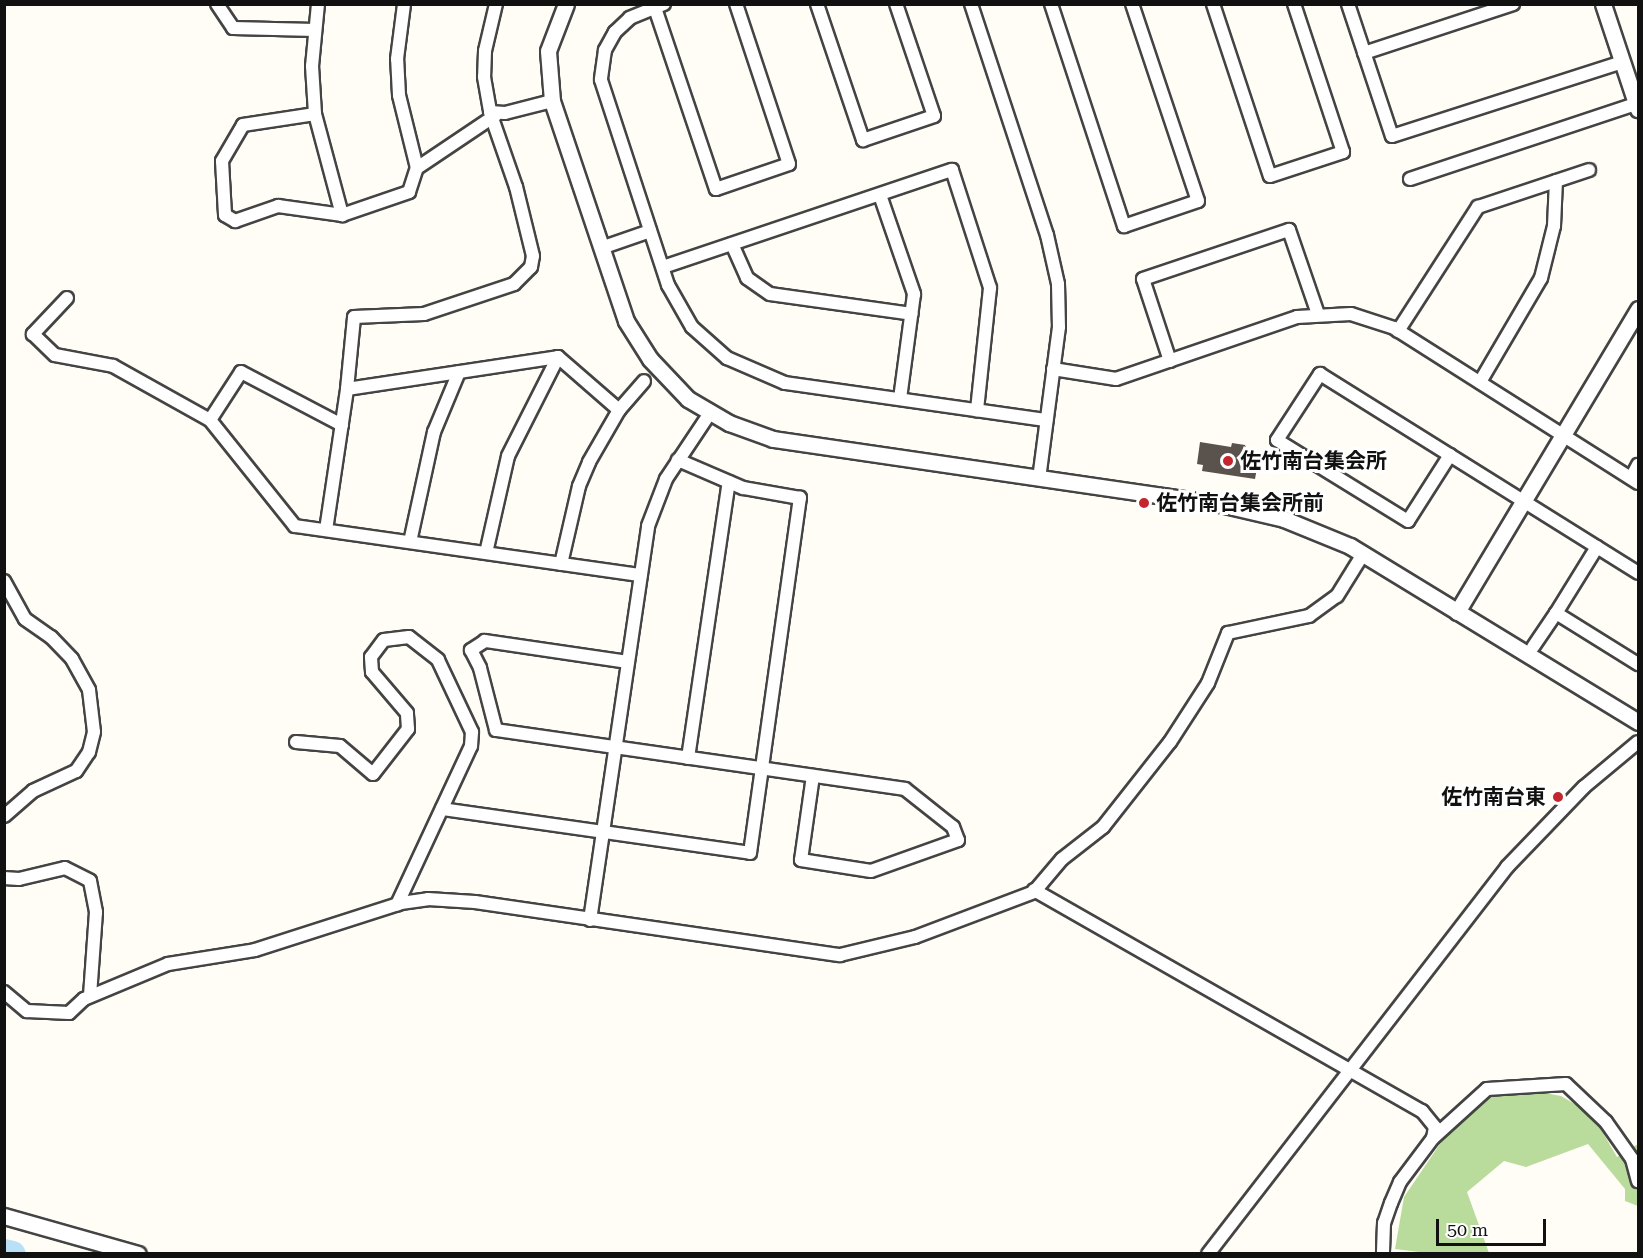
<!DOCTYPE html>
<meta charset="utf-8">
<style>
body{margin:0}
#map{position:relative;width:1643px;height:1258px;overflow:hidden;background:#fffdf5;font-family:"Roboto Serif","Noto Sans JP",serif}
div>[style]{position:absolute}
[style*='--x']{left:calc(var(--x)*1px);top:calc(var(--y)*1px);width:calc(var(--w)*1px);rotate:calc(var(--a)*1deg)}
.forest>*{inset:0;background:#b9dc9c}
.river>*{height:27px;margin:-13.5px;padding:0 13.5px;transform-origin:13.5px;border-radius:13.5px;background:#b9e0f7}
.building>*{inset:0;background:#5a524d}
.roads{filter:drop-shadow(2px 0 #444) drop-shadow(-2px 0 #444) drop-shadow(0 2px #444) drop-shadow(0 -2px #444)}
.minor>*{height:12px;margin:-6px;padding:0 6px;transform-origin:6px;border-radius:6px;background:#fff}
.tertiary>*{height:15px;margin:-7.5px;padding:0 7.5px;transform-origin:7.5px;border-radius:7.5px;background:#fff}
.dots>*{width:16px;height:16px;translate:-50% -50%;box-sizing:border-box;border:3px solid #fff;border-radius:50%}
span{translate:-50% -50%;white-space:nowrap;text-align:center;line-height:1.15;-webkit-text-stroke:6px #fff;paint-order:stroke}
.poi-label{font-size:21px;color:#111;font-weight:700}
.left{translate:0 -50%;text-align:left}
.right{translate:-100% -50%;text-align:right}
.frame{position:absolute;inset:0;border:6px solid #111;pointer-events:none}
.scale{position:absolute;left:1436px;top:1219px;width:110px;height:27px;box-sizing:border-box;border:3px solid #111;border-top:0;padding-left:8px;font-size:18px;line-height:21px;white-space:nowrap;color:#111;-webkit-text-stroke:4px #fff;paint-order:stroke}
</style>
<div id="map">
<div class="forest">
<div style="clip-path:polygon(1524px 1089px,1561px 1096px,1592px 1114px,1617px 1157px,1638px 1144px,1638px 1206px,1625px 1201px,1625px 1189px,1588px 1144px,1526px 1167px,1504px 1161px,1467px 1192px,1489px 1253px,1427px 1253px,1395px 1249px,1404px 1197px,1446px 1135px,1485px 1098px)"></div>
</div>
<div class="river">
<div style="--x:4;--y:1252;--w:8;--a:14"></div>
</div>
<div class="building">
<div style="clip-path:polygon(1200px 442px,1231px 447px,1232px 443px,1245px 445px,1249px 456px,1259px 457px,1255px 479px,1202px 471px,1203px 465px,1197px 464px)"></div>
</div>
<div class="roads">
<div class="minor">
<div style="--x:217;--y:4;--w:29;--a:56"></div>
<div style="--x:233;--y:28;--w:82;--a:1.4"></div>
<div style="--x:318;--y:4;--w:62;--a:95.5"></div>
<div style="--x:312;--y:66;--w:48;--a:86.4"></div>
<div style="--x:315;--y:114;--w:105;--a:75"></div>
<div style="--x:496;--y:4;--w:48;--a:103.2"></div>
<div style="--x:485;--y:51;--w:26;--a:92"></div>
<div style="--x:484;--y:77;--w:36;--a:80"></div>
<div style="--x:490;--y:112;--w:15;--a:4"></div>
<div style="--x:505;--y:113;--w:49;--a:-14.3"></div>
<div style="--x:664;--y:4;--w:37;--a:158"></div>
<div style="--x:630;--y:18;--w:21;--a:137"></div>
<div style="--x:615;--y:32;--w:21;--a:119"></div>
<div style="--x:605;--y:50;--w:30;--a:98"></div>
<div style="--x:601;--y:80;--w:216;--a:71.9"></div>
<div style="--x:668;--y:285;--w:48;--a:60.3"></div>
<div style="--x:692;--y:327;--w:47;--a:41.5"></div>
<div style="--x:727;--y:358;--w:63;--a:23.3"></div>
<div style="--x:785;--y:383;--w:264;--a:8.1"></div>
<div style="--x:817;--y:4;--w:144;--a:71.3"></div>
<div style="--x:863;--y:140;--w:75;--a:-18.7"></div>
<div style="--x:934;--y:116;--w:118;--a:-108.7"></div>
<div style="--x:971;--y:4;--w:243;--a:71.8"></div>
<div style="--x:1047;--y:235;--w:50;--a:77.3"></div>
<div style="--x:1058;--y:284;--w:43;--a:88.7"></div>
<div style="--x:1059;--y:327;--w:152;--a:97.5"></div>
<div style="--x:1051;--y:4;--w:234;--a:71.8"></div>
<div style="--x:1124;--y:226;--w:78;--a:-18.7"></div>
<div style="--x:1198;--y:201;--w:208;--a:-108.5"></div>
<div style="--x:1213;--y:4;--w:181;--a:71.7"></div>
<div style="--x:1270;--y:176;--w:77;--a:-18.2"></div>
<div style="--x:1343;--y:152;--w:156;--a:-108.3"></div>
<div style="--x:1348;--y:4;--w:139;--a:71.6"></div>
<div style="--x:1392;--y:136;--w:242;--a:-17.8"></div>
<div style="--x:655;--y:8;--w:191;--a:71.4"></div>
<div style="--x:716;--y:189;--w:77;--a:-18.9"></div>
<div style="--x:789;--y:164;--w:169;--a:-108.3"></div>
<div style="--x:1364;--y:53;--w:157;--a:-18.2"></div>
<div style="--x:315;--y:114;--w:73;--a:171.3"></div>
<div style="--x:243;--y:125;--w:42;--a:120.3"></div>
<div style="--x:222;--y:161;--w:54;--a:86.8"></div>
<div style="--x:225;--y:215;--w:12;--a:31"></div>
<div style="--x:235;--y:221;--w:46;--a:-19.2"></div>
<div style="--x:278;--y:206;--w:65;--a:8"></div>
<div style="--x:342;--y:215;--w:71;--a:-18.9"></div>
<div style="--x:409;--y:192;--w:25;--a:-72"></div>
<div style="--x:417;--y:168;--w:75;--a:-103.9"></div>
<div style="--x:399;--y:95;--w:36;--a:-93"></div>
<div style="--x:397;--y:59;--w:55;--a:-82.7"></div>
<div style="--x:417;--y:168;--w:95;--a:-33.9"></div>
<div style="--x:1410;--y:179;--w:240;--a:-18.4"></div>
<div style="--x:880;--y:195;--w:105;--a:71"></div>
<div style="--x:914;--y:294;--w:106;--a:97.6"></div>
<div style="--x:732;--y:244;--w:37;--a:66"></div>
<div style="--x:747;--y:278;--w:28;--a:35"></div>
<div style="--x:770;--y:294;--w:143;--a:8"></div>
<div style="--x:601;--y:248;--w:52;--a:-19.1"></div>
<div style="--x:663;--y:267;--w:305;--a:-18.6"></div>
<div style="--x:952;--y:170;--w:124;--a:72.1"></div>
<div style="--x:990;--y:288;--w:123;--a:96.1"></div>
<div style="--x:67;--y:298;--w:50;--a:133.4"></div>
<div style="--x:33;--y:334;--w:30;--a:44"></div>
<div style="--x:55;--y:355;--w:59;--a:10.7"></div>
<div style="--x:113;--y:366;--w:111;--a:29.1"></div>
<div style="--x:210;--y:420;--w:136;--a:51.3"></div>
<div style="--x:295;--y:526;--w:349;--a:8.1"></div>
<div style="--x:1398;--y:331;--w:148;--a:-57.2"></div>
<div style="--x:1478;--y:207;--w:117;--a:-18.4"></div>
<div style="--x:1170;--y:361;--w:86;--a:-108.2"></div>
<div style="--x:1143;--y:279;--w:154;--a:-18.6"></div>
<div style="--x:1289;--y:230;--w:89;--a:71"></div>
<div style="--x:1053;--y:369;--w:64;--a:9"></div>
<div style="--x:1116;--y:379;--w:191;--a:-18.9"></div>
<div style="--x:1297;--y:317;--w:54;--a:-3.2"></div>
<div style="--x:1351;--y:314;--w:45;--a:18"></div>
<div style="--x:1394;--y:328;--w:289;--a:32.4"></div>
<div style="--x:1480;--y:382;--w:121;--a:-59.6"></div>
<div style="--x:1541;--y:278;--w:54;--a:-76"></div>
<div style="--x:1554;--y:226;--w:45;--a:-87.5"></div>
<div style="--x:347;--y:389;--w:213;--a:-8.6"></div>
<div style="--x:558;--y:357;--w:81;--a:41"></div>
<div style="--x:210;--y:420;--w:57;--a:-57.1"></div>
<div style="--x:241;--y:372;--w:114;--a:27.7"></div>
<div style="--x:1450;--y:455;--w:78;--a:122.5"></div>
<div style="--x:1408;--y:521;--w:154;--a:-148.3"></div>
<div style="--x:1277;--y:440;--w:79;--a:-56.9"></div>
<div style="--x:1320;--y:374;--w:375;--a:32"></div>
<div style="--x:1631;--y:478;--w:15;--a:-62"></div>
<div style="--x:326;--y:530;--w:143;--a:-81.5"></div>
<div style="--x:347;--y:389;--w:72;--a:-84.4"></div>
<div style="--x:354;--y:317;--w:70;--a:-2.5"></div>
<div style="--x:424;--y:314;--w:95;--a:-18.4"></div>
<div style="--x:514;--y:284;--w:24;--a:-45"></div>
<div style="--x:531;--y:267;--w:11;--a:-80"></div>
<div style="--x:533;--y:256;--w:71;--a:-103.8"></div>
<div style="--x:516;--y:187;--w:73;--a:-109.2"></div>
<div style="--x:410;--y:542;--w:113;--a:-77.7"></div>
<div style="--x:434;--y:432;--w:65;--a:-67.4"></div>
<div style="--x:1597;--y:547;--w:78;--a:121.8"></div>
<div style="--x:1556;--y:613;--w:97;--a:31.9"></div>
<div style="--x:486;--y:553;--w:99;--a:-77.2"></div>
<div style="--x:508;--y:456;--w:111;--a:-63.2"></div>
<div style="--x:561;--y:564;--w:80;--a:-77"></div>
<div style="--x:579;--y:486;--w:26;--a:-67"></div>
<div style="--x:589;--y:462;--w:60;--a:-60"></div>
<div style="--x:619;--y:410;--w:38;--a:-49"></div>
<div style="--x:4;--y:581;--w:43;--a:61.1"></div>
<div style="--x:25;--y:619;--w:32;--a:35"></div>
<div style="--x:51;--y:637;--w:30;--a:46"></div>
<div style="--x:72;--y:659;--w:35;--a:61"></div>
<div style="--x:89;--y:690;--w:42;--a:83.2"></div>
<div style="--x:94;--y:732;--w:21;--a:104"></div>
<div style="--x:89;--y:752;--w:23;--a:124"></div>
<div style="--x:76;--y:771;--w:47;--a:155.1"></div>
<div style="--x:33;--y:791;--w:38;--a:139"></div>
<div style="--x:1533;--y:647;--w:41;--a:-55.9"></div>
<div style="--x:628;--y:662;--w:145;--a:-171.6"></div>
<div style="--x:485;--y:641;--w:17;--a:147"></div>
<div style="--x:471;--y:650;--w:20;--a:63"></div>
<div style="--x:480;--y:668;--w:64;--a:75.5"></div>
<div style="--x:496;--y:730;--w:413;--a:8.2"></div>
<div style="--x:905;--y:789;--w:61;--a:38.4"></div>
<div style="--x:953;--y:827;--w:14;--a:69"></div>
<div style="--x:958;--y:840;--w:92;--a:160.4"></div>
<div style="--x:871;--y:871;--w:71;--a:-171.1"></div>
<div style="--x:801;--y:860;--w:85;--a:-81.9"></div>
<div style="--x:296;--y:742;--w:44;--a:5.2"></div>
<div style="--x:340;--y:746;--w:43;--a:40.3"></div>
<div style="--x:373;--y:774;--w:57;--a:-52.1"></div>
<div style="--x:408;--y:729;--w:16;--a:-94"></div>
<div style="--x:407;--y:713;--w:54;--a:-130.5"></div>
<div style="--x:372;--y:672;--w:15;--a:-94"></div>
<div style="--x:371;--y:657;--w:21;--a:-53"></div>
<div style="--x:384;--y:640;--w:25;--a:-7"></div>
<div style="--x:409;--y:637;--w:37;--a:38"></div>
<div style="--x:438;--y:660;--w:80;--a:64.7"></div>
<div style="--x:472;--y:732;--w:14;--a:94"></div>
<div style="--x:471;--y:746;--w:175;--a:115"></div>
<div style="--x:688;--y:758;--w:279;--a:-81.6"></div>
<div style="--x:442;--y:809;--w:311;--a:8.1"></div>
<div style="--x:750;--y:853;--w:359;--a:-82"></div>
<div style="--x:800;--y:498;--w:58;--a:-170"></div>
<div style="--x:743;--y:488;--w:71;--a:-156.7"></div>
<div style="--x:4;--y:878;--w:15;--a:4"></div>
<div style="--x:19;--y:879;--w:47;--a:-13.4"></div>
<div style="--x:65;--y:868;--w:28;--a:27"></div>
<div style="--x:90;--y:881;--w:32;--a:79"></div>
<div style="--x:96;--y:912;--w:84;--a:94.1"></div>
<div style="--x:1034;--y:890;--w:447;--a:29.7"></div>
<div style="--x:1422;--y:1111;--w:21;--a:51"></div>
<div style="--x:1435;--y:1127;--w:11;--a:100"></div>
<div style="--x:1433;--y:1138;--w:55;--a:126.9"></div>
<div style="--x:1400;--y:1182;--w:23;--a:113"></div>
<div style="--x:1391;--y:1203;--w:21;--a:109"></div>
<div style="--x:1384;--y:1223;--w:31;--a:92"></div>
<div style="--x:590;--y:920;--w:398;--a:-81.6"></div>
<div style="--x:648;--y:526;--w:50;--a:-69"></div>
<div style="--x:666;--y:479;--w:79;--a:-56.3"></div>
<div style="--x:4;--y:992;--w:30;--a:40"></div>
<div style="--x:27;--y:1011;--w:42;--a:2.7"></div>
<div style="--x:69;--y:1013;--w:21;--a:-43"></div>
<div style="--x:84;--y:999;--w:91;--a:-22.6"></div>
<div style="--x:168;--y:964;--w:88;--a:-9.1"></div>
<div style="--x:255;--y:950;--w:153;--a:-17.8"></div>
<div style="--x:401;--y:903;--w:27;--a:-8"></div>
<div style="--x:428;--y:899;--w:47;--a:3.7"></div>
<div style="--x:475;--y:902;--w:369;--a:8.3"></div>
<div style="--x:840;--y:955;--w:77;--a:-13.5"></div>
<div style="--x:915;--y:937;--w:127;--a:-20.7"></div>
<div style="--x:1034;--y:892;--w:43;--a:-49.7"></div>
<div style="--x:1062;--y:859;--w:52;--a:-38"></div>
<div style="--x:1103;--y:827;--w:108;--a:-51.8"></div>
<div style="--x:1170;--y:742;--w:70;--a:-57.2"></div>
<div style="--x:1208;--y:683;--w:54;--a:-68.2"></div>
<div style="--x:1228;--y:633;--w:83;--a:-11.9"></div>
<div style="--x:1309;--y:616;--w:34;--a:-36"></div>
<div style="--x:1337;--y:596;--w:49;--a:-58.2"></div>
<div style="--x:1433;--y:1138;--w:73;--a:-42.2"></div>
<div style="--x:1487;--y:1089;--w:79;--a:-3.6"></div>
<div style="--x:1566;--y:1084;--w:55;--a:43.5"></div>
<div style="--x:1606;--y:1122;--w:45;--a:54.9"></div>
<div style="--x:1632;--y:1159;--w:23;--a:75"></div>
<div style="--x:1208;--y:1254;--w:489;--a:-52.3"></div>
<div style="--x:1507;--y:867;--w:111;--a:-46.1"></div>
<div style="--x:1584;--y:787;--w:70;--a:-39.8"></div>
</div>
<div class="tertiary">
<div style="--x:566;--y:4;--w:50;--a:111"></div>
<div style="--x:548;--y:51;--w:50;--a:85.4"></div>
<div style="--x:552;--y:101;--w:232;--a:71.4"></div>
<div style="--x:626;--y:321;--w:45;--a:57.7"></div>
<div style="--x:650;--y:359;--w:55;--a:46.5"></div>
<div style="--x:688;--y:399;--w:48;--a:30.3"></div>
<div style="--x:729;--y:423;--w:47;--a:20"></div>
<div style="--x:773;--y:439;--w:452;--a:8.3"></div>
<div style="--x:1220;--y:504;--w:66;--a:13.2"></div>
<div style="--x:1284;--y:519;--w:71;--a:22.2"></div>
<div style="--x:1350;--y:546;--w:338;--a:31.4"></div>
<div style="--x:1603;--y:4;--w:111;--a:71.6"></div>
<div style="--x:1457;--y:612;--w:353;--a:-59.1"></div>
<div style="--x:4;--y:1216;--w:139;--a:15.8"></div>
</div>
</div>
<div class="dots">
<div style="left:1228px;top:461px;background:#c4262e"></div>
<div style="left:1144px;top:503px;background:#c4262e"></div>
<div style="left:1558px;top:797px;background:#c4262e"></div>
</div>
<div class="poi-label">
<span class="left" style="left:1240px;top:461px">佐竹南台集会所</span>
<span class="left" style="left:1156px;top:503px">佐竹南台集会所前</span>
<span class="right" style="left:1546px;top:797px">佐竹南台東</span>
</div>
<div class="frame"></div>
<div class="scale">50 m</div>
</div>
